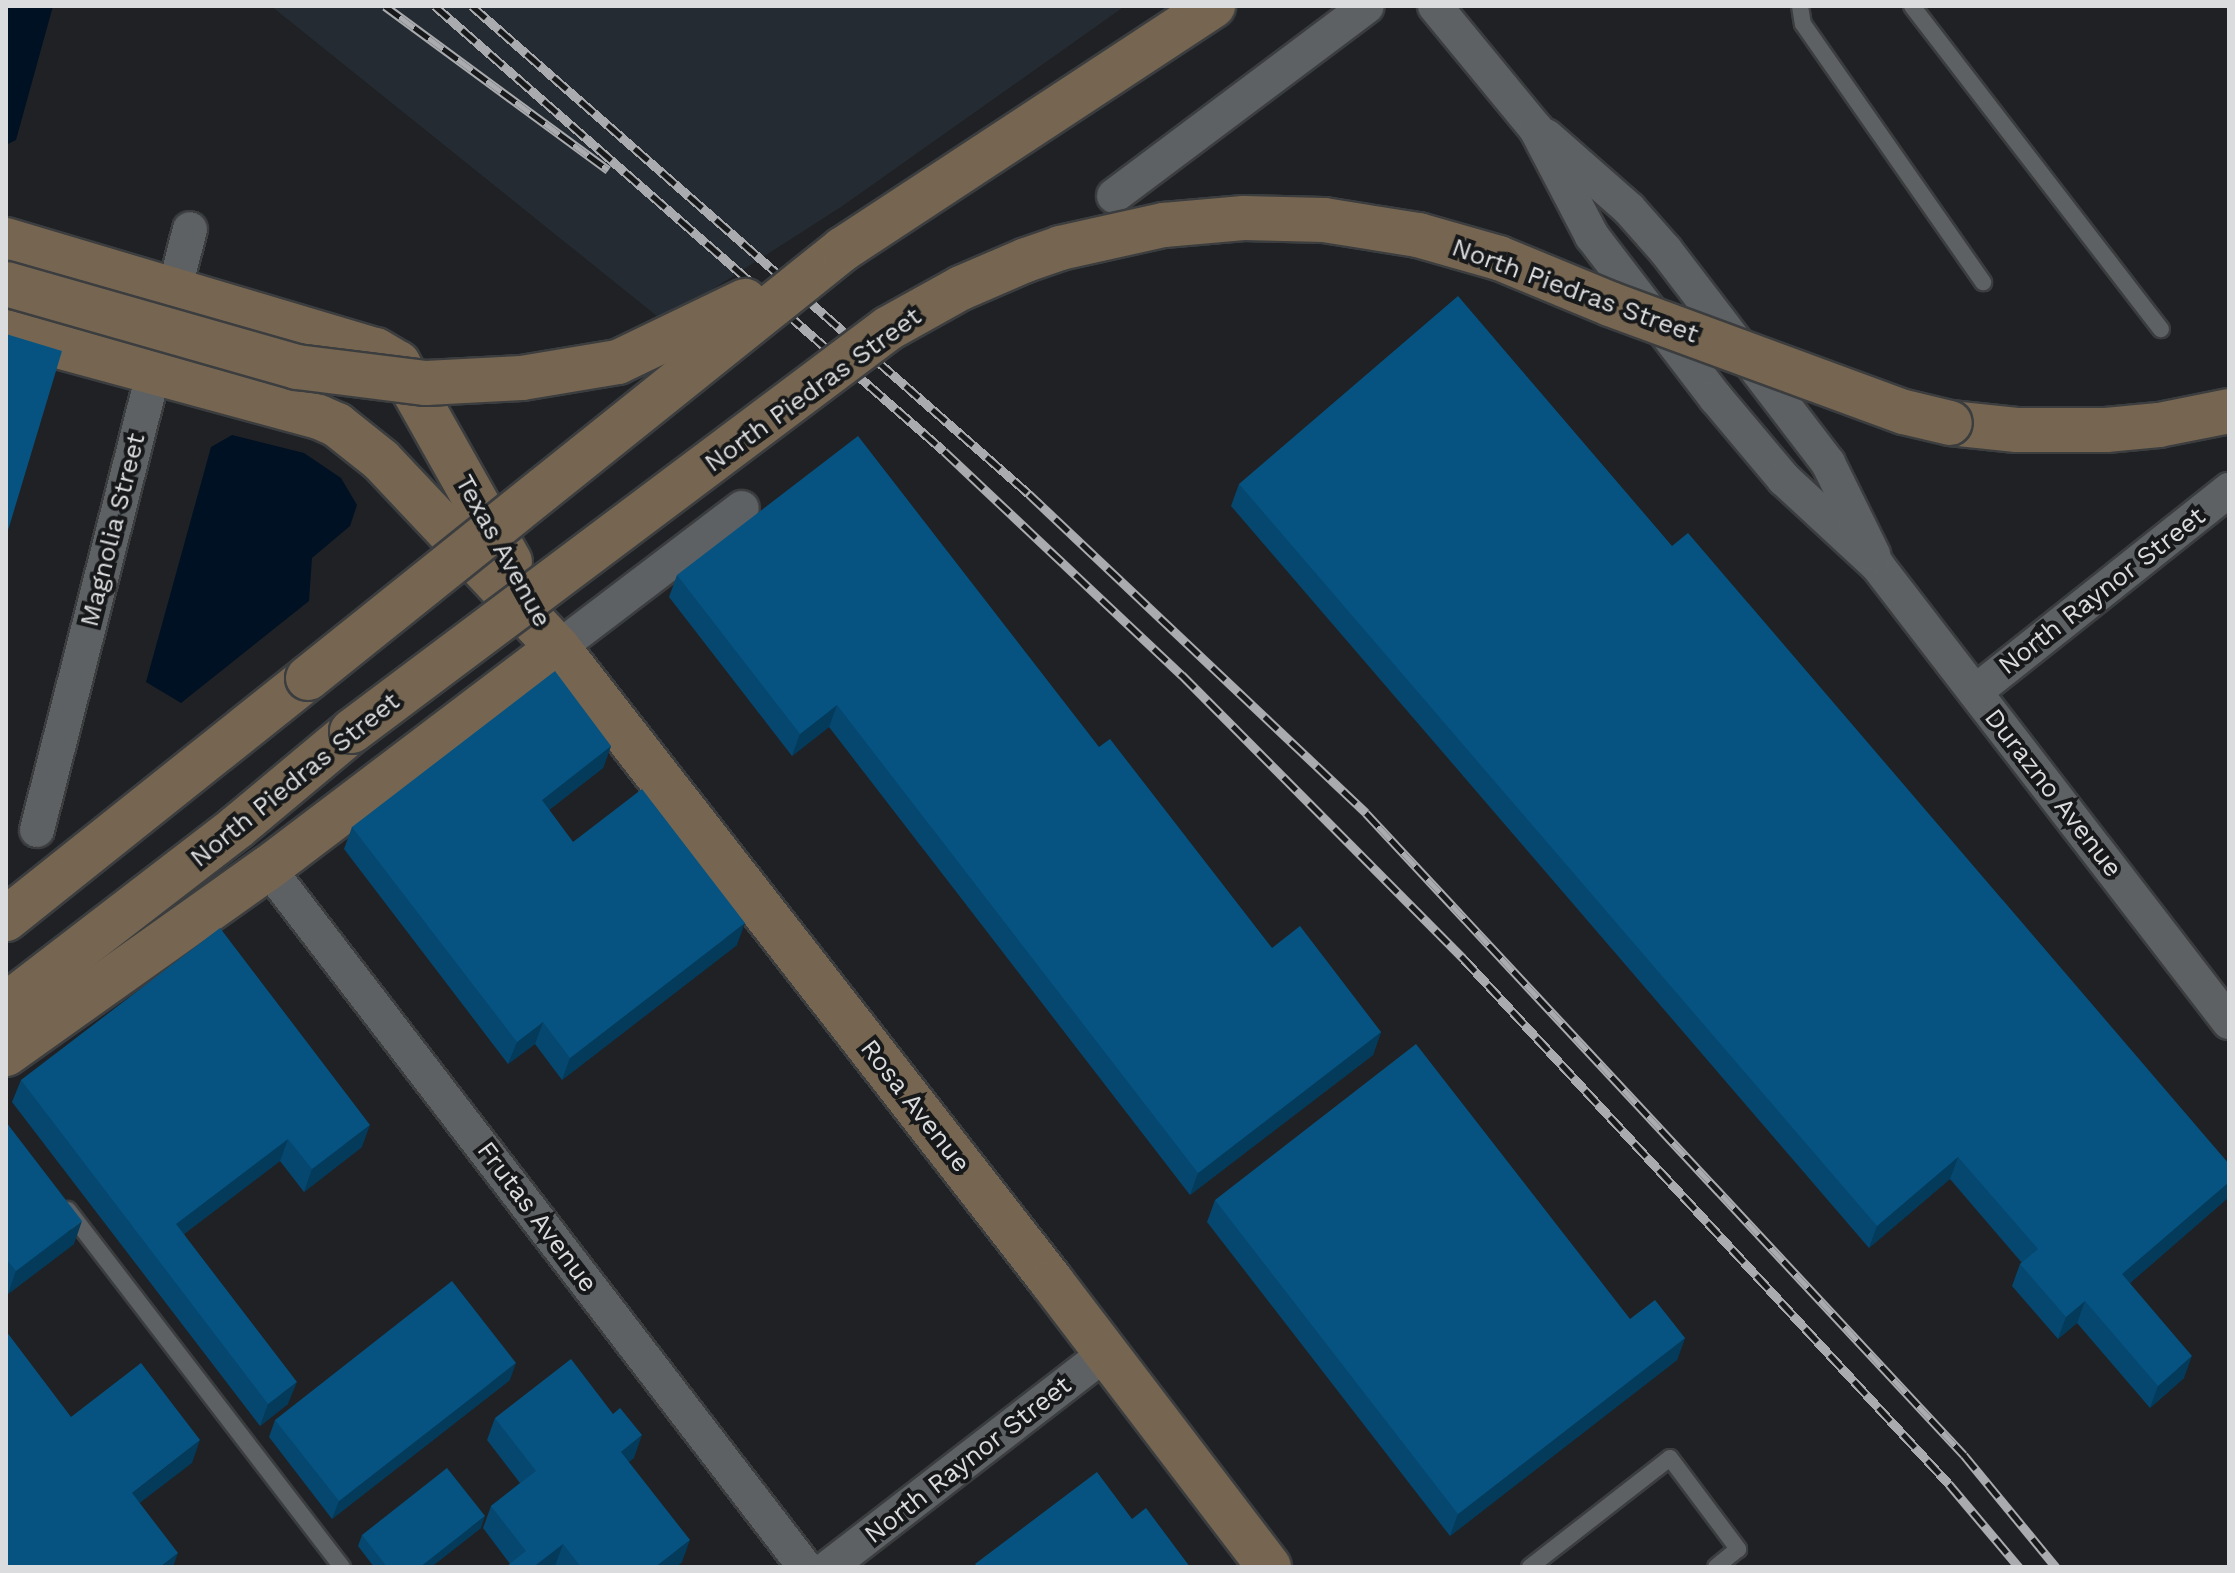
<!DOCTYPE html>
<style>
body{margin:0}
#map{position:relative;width:2235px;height:1573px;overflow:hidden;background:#1f2124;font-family:"Work Sans",sans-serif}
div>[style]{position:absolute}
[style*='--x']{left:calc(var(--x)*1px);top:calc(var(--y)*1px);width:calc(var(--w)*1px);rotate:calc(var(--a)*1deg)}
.built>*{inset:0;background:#242b32}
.water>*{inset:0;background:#001124}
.roads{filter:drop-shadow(2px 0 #3b3d3f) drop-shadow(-2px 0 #3b3d3f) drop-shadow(0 2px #3b3d3f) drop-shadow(0 -2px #3b3d3f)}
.lane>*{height:16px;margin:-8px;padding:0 8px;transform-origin:8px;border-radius:8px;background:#5e6164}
.street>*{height:34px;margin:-17px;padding:0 17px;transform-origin:17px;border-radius:17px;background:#5e6164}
.secondary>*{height:44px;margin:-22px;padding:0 22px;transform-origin:22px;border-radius:22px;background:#766651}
.rail>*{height:9px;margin-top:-4.5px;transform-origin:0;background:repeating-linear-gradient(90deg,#16181a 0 18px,#aaabae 0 36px);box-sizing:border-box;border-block:2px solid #aaabae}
.bridges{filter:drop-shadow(2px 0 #3b3d3f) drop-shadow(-2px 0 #3b3d3f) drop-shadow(0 2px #3b3d3f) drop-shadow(0 -2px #3b3d3f)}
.secondary-bridge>*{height:44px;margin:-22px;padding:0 22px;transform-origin:22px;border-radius:22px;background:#766651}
.wall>*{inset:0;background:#05476f}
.shaded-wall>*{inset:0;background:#043a5a}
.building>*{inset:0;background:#065381}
span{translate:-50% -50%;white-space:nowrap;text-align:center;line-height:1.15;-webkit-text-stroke:8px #16181a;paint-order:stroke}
.street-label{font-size:26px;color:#dbdcde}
.frame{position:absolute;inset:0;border:8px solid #dbdcde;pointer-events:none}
</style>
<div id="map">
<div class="built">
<div style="clip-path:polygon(271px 6px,1125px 6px,841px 207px,663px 321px)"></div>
</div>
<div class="water">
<div style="clip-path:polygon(6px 6px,53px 6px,16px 140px,6px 145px)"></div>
<div style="clip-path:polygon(232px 435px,304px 453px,341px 478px,357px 505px,350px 526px,312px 558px,309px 601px,181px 703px,146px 682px,211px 447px)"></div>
</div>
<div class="roads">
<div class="lane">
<div style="--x:1800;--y:6;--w:18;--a:81"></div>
<div style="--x:1803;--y:24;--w:315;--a:55.1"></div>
<div style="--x:1912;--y:6;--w:408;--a:52.4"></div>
<div style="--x:68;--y:1210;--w:450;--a:52.5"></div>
<div style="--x:1530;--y:1567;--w:177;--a:-37.9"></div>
<div style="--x:1670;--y:1458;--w:114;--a:53.2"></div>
<div style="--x:1738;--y:1549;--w:28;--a:141"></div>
</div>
<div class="street">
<div style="--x:1435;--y:6;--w:159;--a:50.6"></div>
<div style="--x:1536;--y:129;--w:121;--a:62.4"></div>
<div style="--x:1592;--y:236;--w:204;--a:52.6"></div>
<div style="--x:1716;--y:398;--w:106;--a:50"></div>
<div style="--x:1784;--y:479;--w:127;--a:42.8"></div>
<div style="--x:1877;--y:565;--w:577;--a:52.4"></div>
<div style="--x:1546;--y:136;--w:111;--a:41.3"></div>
<div style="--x:1629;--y:209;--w:56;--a:48.6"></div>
<div style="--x:1666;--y:251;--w:267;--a:52.6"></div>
<div style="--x:1828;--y:463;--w:102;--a:63.7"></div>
<div style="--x:1114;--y:196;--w:316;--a:-36.9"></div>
<div style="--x:558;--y:648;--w:231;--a:-37.3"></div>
<div style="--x:1975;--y:692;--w:325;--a:-38.5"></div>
<div style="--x:37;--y:830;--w:620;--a:-75.72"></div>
<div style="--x:268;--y:868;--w:881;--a:52.47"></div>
<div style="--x:829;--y:1567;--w:350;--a:-37.7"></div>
</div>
<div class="secondary">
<div style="--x:6;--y:240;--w:386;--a:16.6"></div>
<div style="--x:376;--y:350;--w:26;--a:31"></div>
<div style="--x:398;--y:363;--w:228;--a:60.6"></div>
<div style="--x:6;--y:332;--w:324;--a:15.2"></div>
<div style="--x:319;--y:417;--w:20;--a:24"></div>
<div style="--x:337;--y:425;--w:56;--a:38.5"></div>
<div style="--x:381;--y:460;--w:258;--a:46.7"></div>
<div style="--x:558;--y:648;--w:804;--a:52.07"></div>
<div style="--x:1052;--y:1282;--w:358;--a:52.7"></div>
<div style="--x:1950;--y:423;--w:67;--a:6"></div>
<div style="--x:2017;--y:430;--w:89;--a:0"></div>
<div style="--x:2106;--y:430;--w:53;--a:-5.4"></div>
<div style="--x:2159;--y:425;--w:71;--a:-11.3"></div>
<div style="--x:6;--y:919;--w:386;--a:-38.6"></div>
<div style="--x:6;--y:1005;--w:292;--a:-37.6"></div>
<div style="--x:237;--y:827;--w:150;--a:-39.9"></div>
<div style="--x:6;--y:1054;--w:321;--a:-35.4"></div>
<div style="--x:268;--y:868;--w:364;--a:-37.2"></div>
</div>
</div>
<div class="rail">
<div style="--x:385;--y:6;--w:277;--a:36.3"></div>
<div style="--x:435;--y:6;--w:676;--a:41.16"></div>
<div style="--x:944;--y:451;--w:327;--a:43.3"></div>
<div style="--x:1182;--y:675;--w:399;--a:45.2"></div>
<div style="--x:1463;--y:958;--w:716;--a:47.26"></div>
<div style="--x:1949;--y:1484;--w:109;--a:49.9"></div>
<div style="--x:472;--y:6;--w:741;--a:41.22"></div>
<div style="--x:1029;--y:494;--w:464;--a:43.4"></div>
<div style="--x:1366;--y:813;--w:877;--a:47.03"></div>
<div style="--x:1964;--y:1455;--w:145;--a:50.6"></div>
</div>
<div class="bridges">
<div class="secondary-bridge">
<div style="--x:6;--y:284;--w:303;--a:15.9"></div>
<div style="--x:297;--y:367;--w:130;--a:7.1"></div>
<div style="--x:426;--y:383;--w:96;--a:-3"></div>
<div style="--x:522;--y:378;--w:97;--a:-9.5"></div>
<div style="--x:618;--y:362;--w:141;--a:-25.7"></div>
<div style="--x:308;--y:678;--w:686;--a:-38.73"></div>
<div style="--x:843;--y:249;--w:443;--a:-33.3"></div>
<div style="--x:352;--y:731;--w:671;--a:-36.89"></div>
<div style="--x:889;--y:328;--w:82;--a:-29.1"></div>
<div style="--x:961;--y:288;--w:71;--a:-23.3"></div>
<div style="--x:1026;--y:260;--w:36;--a:-19"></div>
<div style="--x:1060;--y:248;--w:107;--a:-12.5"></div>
<div style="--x:1164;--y:225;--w:80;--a:-5"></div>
<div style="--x:1244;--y:218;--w:80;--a:1.4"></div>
<div style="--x:1324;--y:220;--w:95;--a:9.1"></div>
<div style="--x:1418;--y:235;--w:84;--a:15.9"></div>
<div style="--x:1499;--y:258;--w:120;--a:22.5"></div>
<div style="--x:1610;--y:304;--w:313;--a:20.2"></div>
<div style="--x:1904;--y:412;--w:47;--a:13.4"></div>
</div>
</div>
<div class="wall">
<div style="clip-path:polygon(1239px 484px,1672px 546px,2229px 1164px,2229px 1197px,2130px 1283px,2184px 1378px,2150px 1408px,2077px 1323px,2058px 1339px,2012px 1286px,2020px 1264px,2022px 1263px,1950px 1179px,1869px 1248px,1231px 506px)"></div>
<div style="clip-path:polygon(677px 575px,1099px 747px,1272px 948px,1381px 1032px,1373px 1055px,1190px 1195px,829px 727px,792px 756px,669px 597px)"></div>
<div style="clip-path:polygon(611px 746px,603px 768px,549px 810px,573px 842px,737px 945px,562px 1080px,535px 1044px,508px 1064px,344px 849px,352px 827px)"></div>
<div style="clip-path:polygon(21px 1080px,362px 1147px,304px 1192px,280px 1161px,184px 1234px,288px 1404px,260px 1426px,12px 1102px)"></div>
<div style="clip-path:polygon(6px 1122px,74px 1244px,8px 1294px,6px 1291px)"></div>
<div style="clip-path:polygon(1215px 1200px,1630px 1319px,1685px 1338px,1677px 1360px,1450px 1536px,1207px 1222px)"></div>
<div style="clip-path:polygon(510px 1380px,332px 1519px,269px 1437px,275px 1420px)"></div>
<div style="clip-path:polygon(495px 1418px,634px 1458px,628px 1462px,682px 1562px,676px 1567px,556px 1567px,555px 1566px,553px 1567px,506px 1567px,510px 1564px,483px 1528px,491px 1506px,520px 1483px,487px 1440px)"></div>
<div style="clip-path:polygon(481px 1528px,431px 1567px,374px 1567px,358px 1546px,362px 1535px)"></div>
</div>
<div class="shaded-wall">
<div style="clip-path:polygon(837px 705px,829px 727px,792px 756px,800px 734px)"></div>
<div style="clip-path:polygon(611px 746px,603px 768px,533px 822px,542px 800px)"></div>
<div style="clip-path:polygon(745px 923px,737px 945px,562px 1080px,570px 1058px)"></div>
<div style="clip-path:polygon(543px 1022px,535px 1044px,508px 1064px,517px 1042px)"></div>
<div style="clip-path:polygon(1381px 1032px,1373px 1055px,1190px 1195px,1198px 1173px)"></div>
<div style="clip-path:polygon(370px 1125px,362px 1147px,304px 1192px,312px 1169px)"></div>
<div style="clip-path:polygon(288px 1139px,280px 1161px,168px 1246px,176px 1224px)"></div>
<div style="clip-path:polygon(1958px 1157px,1950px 1179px,1869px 1248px,1877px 1226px)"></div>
<div style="clip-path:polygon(2229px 1182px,2229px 1197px,2114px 1297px,2122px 1274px)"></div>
<div style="clip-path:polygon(82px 1221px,74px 1244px,8px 1294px,16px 1271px)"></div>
<div style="clip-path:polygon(2085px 1301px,2077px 1323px,2058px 1339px,2066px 1317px)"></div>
<div style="clip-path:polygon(1685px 1338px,1677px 1360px,1450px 1536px,1458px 1514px)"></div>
<div style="clip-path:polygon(2192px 1356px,2184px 1378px,2150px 1408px,2158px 1386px)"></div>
<div style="clip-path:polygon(516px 1363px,510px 1380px,332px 1519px,339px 1501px)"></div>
<div style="clip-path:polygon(297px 1382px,288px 1404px,260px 1426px,268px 1404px)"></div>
<div style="clip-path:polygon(642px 1435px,634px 1458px,613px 1474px,621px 1452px)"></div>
<div style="clip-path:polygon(200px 1440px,192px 1463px,124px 1515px,132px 1493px)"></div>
<div style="clip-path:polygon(485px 1516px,481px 1528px,431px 1567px,420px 1567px)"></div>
<div style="clip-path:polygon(690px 1540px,682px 1562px,676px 1567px,655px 1567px)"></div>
<div style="clip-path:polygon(563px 1544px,555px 1566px,553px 1567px,534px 1567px)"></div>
<div style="clip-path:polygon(178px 1553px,173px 1567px,160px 1567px)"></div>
</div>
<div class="building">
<div style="clip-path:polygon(1458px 296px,1672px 546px,1688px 533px,2229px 1164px,2229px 1182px,2122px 1274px,2192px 1356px,2158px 1386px,2085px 1301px,2066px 1317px,2020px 1264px,2038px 1249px,1958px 1157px,1877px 1226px,1239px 484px)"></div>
<div style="clip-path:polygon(6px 334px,62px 351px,6px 537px)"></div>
<div style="clip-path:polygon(858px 436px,1099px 747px,1110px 739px,1272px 948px,1300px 926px,1381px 1032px,1198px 1173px,837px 705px,800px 734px,677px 575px)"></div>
<div style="clip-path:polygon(555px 671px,611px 746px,542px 800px,573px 842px,642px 789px,745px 923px,570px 1058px,543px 1022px,517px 1042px,352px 827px)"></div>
<div style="clip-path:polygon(220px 928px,370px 1125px,312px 1169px,288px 1139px,176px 1224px,297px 1382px,268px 1404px,21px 1080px)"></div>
<div style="clip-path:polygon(1416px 1044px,1630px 1319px,1655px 1300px,1685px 1338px,1458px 1514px,1215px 1200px)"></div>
<div style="clip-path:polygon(6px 1122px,82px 1221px,16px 1271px,6px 1259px)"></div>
<div style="clip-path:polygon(452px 1281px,516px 1363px,339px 1501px,275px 1420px)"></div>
<div style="clip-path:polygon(6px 1331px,71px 1417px,141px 1363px,200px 1440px,132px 1493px,178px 1553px,160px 1567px,6px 1567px)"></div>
<div style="clip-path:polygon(571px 1359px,613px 1414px,620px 1408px,642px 1435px,621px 1452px,690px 1540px,655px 1567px,581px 1567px,563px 1544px,534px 1566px,535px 1567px,506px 1567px,526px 1551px,491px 1506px,536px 1471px,495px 1418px)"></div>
<div style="clip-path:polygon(447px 1468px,485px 1516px,420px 1567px,387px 1567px,362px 1535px)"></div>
<div style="clip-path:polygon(1097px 1472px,1132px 1519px,1146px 1508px,1190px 1567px,978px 1567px,975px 1564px)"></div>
</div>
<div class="street-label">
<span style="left:1575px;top:291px;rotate:20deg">North Piedras Street</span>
<span style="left:813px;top:390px;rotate:-36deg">North Piedras Street</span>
<span style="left:113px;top:530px;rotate:-76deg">Magnolia Street</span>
<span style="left:503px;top:551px;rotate:61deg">Texas Avenue</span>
<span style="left:2102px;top:591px;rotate:-38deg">North Raynor Street</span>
<span style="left:295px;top:780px;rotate:-39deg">North Piedras Street</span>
<span style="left:2053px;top:793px;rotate:52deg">Durazno Avenue</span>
<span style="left:915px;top:1106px;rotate:52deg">Rosa Avenue</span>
<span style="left:537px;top:1217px;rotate:53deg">Frutas Avenue</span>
<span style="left:968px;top:1460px;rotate:-38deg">North Raynor Street</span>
</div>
<div class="frame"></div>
</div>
